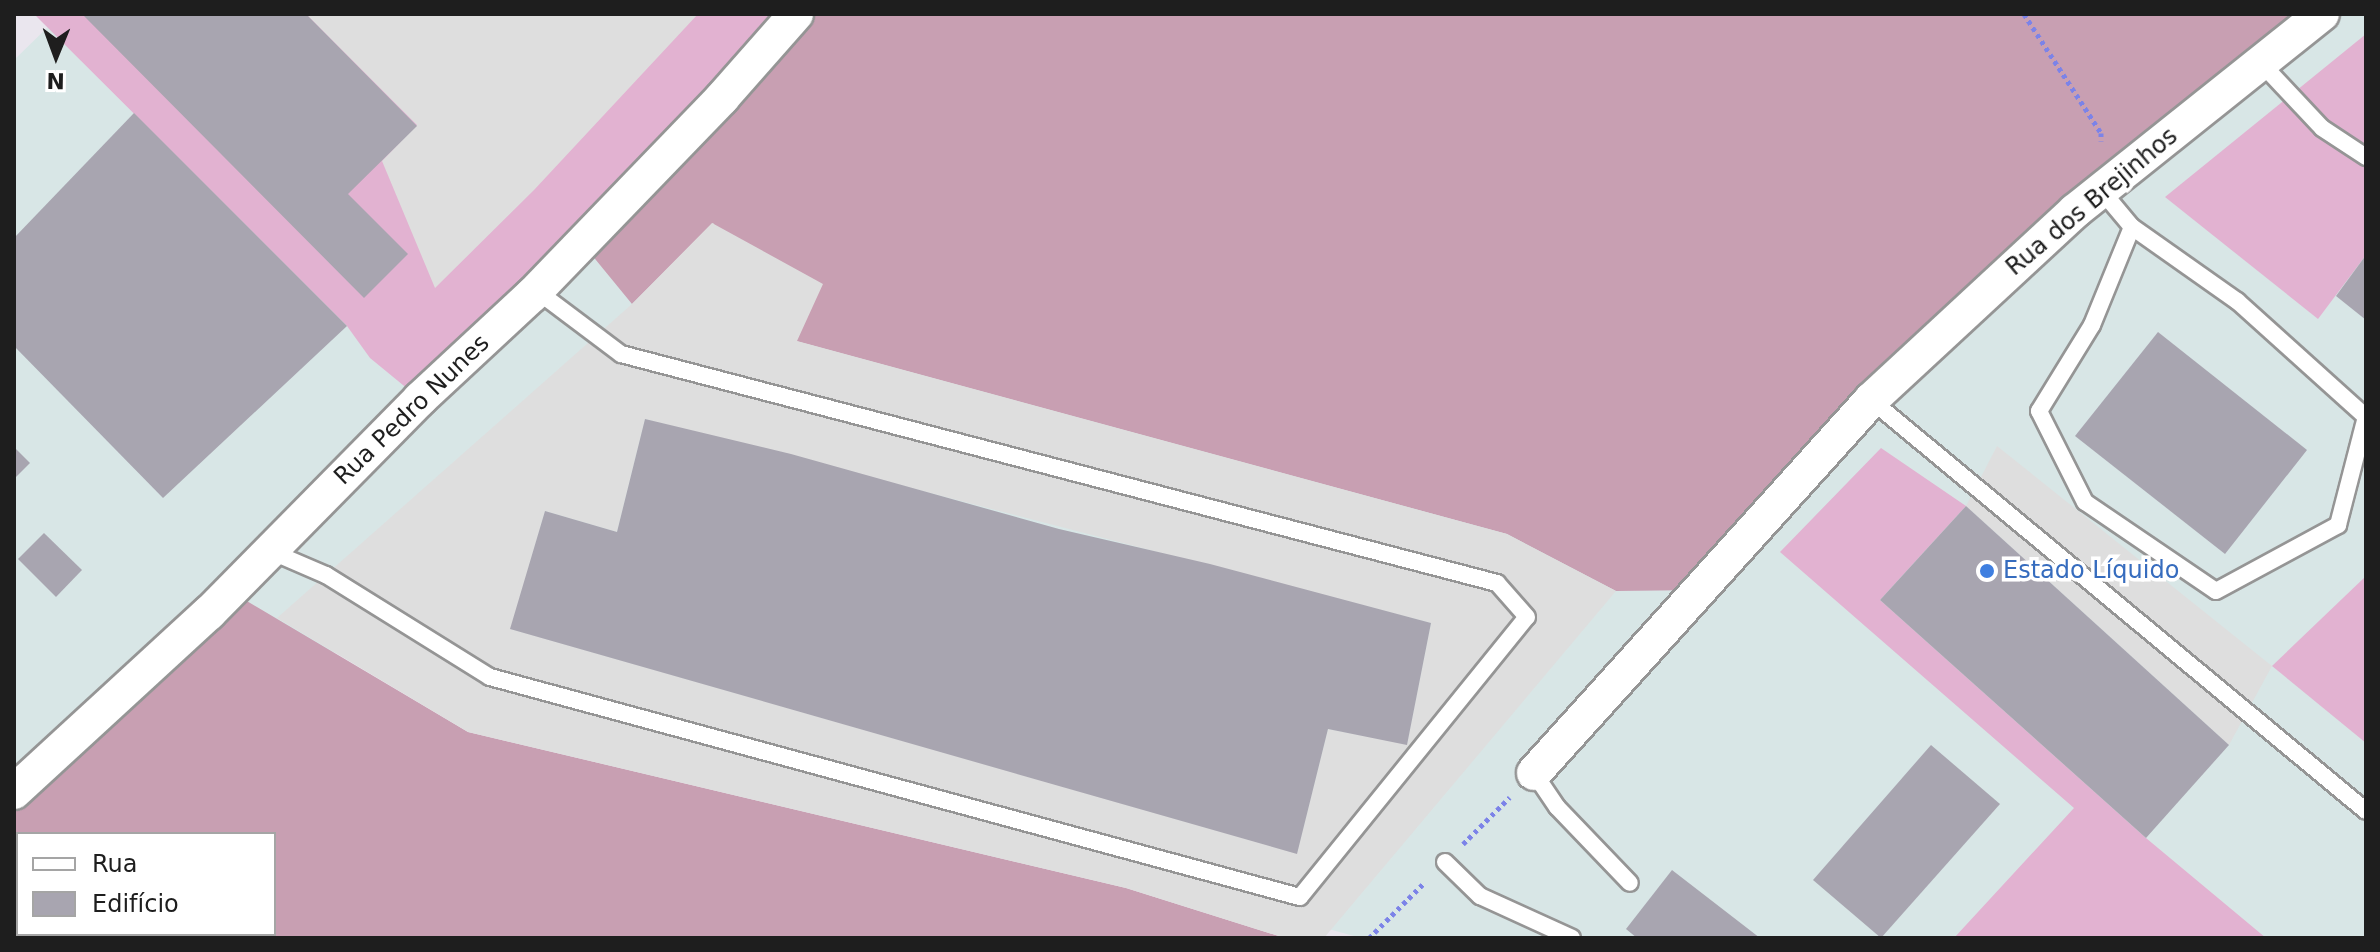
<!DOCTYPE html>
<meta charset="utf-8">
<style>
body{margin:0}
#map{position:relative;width:2380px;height:952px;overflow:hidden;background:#eae6ee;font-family:"DejaVu Sans",sans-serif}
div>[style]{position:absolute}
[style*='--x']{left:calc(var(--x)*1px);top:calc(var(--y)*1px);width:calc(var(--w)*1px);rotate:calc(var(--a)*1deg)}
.industrial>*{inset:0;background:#d8e6e6}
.grass>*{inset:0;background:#e2b2d1}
.forest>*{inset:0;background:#c89fb2}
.parking>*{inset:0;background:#dedede}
.building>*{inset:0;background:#a8a5b0}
.path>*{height:5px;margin-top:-2.5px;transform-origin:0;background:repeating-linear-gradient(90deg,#7c83e8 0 4px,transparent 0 8px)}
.roads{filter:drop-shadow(2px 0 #959595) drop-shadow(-2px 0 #959595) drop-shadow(0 2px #959595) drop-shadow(0 -2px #959595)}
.service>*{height:16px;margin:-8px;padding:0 8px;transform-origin:8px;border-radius:8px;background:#fff}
.minor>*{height:34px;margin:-17px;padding:0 17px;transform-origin:17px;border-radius:17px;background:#fff}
.dots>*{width:22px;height:22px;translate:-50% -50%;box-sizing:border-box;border:4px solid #fff;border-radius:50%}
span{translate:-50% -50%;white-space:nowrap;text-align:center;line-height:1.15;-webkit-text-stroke:7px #fff;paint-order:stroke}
.street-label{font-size:24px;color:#1e1e1e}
.shop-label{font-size:24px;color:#366cbe}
.left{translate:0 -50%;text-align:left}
.frame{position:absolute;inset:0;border:16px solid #1e1e1e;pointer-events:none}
.legend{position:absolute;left:16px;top:832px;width:260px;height:104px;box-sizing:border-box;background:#fff;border:2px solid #a5a5a5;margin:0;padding:10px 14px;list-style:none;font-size:24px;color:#1e1e1e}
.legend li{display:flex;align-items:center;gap:16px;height:40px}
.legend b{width:40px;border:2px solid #a5a5a5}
.north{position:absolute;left:16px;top:16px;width:80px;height:80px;-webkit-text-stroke:6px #fff;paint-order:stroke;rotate:181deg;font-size:22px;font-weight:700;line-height:32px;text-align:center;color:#1e1e1e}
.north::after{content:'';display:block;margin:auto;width:28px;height:36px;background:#1e1e1e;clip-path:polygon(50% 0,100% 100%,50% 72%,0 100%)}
</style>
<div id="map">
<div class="industrial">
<div style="clip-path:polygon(44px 14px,2366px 14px,2366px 938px,1361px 938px,235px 625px,14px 825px,14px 60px,52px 23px)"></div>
</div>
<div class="grass">
<div style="clip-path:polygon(34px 14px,796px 14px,420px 399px,370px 358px,347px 326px)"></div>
<div style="clip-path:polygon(2366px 34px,2366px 255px,2318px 319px,2165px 197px)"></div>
<div style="clip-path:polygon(1881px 448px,1966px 506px,1880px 600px,2146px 838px,2266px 938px,1954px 938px,2074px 808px,1780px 552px)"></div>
<div style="clip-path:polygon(2366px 576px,2366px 743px,2272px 666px)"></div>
</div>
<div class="forest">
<div style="clip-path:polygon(796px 14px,2322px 14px,2075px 211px,1700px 590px,1616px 591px,1507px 534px,796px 341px,713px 223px,632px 304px,582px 243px)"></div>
<div style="clip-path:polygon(evenodd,230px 591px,468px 732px,1126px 888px,1285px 938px,14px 938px,14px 792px,230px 591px,18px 834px,274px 834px,274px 934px,18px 934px,18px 834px)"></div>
</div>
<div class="parking">
<div style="clip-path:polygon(306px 14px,698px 14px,534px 190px,435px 288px,382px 161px,417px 125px)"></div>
<div style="clip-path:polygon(evenodd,712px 223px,823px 284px,797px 341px,1507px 534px,1616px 591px,1324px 938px,1285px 938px,1126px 888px,468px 732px,277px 618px,632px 304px,712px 223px,645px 419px,1431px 623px,1407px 744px,1328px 729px,1297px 853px,511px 629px,545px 511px,617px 532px,645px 419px)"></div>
<div style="clip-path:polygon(1997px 446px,2272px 666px,2229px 745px,1966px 506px)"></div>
</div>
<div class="building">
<div style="clip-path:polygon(87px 14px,306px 14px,417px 126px,348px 194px,408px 254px,364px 298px,84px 16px)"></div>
<div style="clip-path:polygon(134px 113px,347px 326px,163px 498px,14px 346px,14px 238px)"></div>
<div style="clip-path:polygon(2366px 255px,2366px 320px,2336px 296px)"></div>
<div style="clip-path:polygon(2158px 332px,2307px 450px,2225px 554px,2075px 436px)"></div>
<div style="clip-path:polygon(645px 419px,791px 454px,1059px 529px,1210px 564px,1431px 623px,1407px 745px,1328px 729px,1297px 854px,510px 629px,545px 511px,617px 532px)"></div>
<div style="clip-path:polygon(14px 447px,30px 463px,14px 479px)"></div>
<div style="clip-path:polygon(1966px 506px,2229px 745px,2146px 838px,1880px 600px)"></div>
<div style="clip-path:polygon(44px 533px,82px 570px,56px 597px,18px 559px)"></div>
<div style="clip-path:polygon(1931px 745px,2000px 804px,1881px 938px,1813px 880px)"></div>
<div style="clip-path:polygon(1672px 870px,1760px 938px,1637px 938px,1626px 929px)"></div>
</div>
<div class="path">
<div style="--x:2024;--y:14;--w:142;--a:57.1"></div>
<div style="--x:2101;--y:133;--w:8;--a:90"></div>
<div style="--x:1463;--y:844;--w:66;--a:-45"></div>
<div style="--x:1369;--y:938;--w:79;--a:-45"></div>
</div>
<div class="roads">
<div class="service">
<div style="--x:2261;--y:63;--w:89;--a:46.8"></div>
<div style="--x:2322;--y:128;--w:53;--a:33.4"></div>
<div style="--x:2101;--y:190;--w:48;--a:50"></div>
<div style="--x:2132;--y:227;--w:106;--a:112.2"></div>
<div style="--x:2092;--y:325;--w:101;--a:121.6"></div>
<div style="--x:2039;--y:411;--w:102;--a:63.2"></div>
<div style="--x:2085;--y:502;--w:158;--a:34.2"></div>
<div style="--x:2216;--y:591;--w:139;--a:-28.4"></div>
<div style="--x:2338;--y:525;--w:112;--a:-75.5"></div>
<div style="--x:2366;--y:417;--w:173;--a:-138"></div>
<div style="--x:2237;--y:301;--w:128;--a:-144.8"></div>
<div style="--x:1871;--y:400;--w:643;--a:39.7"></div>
<div style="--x:270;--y:551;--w:61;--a:23.2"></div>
<div style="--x:326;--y:575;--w:193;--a:31.9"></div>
<div style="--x:490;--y:677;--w:839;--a:15.2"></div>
<div style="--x:1300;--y:897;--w:360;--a:-51"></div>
<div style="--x:1527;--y:617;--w:45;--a:-131.4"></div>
<div style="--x:1497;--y:583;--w:905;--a:-165.35"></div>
<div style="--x:621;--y:354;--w:105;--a:-143.1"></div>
<div style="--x:1534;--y:773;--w:41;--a:55.9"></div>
<div style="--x:1557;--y:807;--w:105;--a:46.2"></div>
<div style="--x:1445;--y:862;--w:49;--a:44.2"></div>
<div style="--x:1480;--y:896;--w:101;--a:24.5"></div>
</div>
<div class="minor">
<div style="--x:1534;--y:773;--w:503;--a:-47.9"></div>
<div style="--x:1871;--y:400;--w:278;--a:-42.8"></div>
<div style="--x:2075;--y:211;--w:316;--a:-38.6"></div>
<div style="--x:14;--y:792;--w:265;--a:-42.6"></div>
<div style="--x:209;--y:613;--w:301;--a:-45.4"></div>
<div style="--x:420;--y:399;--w:153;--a:-42.9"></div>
<div style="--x:532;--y:295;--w:274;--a:-46"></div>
<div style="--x:722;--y:98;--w:112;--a:-48.6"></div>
</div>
</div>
<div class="dots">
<div style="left:1987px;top:571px;background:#3f7fe0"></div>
</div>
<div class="street-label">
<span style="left:2092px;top:202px;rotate:-40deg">Rua dos Brejinhos</span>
<span style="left:412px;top:410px;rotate:-44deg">Rua Pedro Nunes</span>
</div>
<div class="shop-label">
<span class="left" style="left:2003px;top:571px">Estado Líquido</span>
</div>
<div class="frame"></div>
<ul class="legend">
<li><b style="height:10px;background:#fff"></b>Rua</li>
<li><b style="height:22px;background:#a8a5b0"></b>Edifício</li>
</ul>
<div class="north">N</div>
</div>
